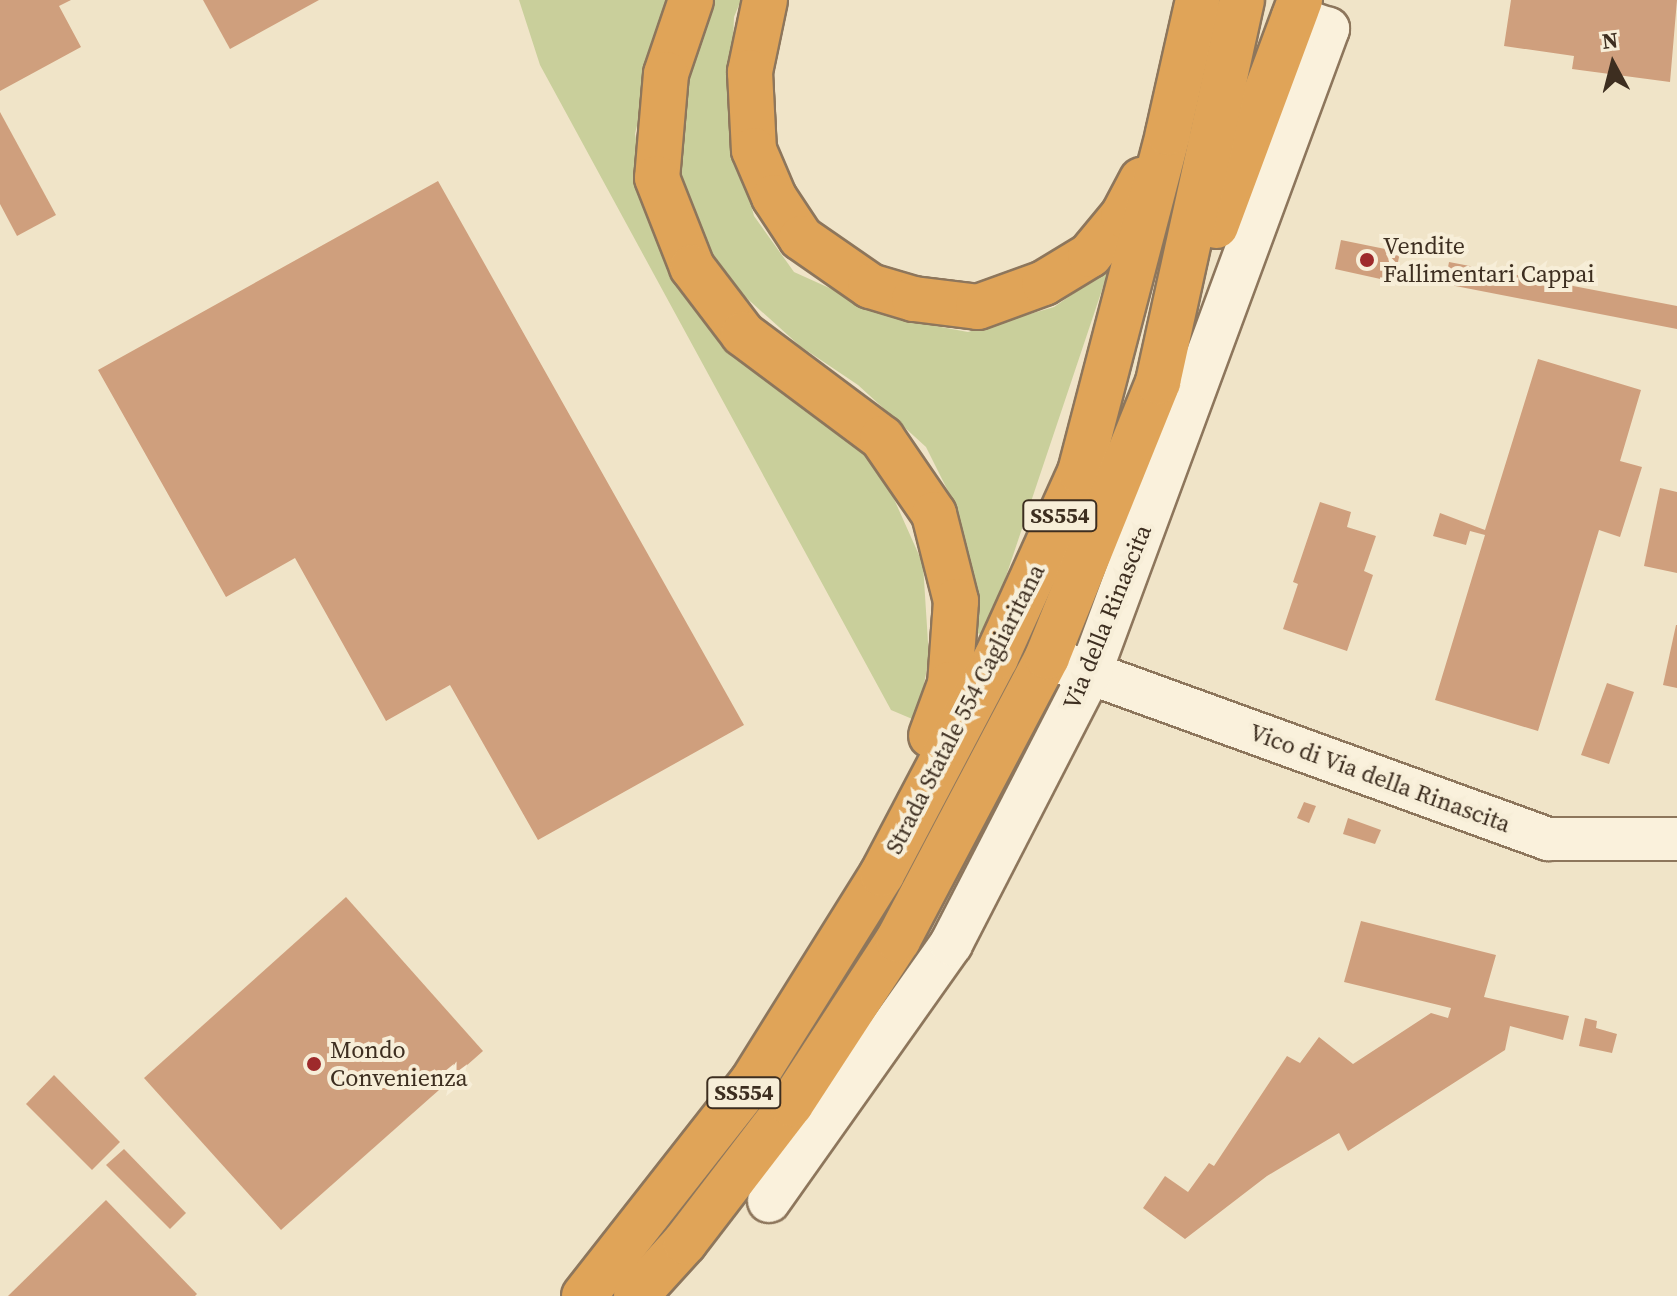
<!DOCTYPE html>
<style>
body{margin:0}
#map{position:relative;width:1677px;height:1296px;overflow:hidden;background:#f0e4c8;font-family:"Source Serif 4",serif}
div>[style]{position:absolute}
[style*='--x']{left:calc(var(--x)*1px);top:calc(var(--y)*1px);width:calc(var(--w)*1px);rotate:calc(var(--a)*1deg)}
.green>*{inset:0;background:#c9cf9b}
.building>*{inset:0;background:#cf9f7d}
.roads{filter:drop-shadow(2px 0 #8d765c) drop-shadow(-2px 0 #8d765c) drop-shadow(0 2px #8d765c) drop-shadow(0 -2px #8d765c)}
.minor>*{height:42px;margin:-21px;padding:0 21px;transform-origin:21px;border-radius:21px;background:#faf1dc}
.highway>*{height:44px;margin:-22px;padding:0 22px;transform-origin:22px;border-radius:22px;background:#e0a458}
.dots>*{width:22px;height:22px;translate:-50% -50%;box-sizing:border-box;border:4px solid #f7eed8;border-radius:50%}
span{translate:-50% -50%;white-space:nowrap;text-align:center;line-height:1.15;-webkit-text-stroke:8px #f7eed8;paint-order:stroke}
.shield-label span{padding:2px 6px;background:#f7eed8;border:2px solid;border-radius:6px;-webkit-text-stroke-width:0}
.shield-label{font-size:22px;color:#3d2e20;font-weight:700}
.poi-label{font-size:24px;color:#3d2e20}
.left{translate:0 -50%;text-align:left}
.street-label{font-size:24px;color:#3d2e20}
.north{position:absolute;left:1573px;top:24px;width:80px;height:80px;-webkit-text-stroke:6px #f7eed8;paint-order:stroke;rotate:353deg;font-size:22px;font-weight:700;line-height:32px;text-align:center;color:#3d2e20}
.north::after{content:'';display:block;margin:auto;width:28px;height:36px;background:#3d2e20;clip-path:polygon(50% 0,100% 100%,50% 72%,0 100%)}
</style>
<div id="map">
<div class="green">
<div style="clip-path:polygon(519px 0,667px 0,635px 134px,654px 235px,701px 311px,763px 377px,860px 446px,890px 490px,923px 564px,929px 658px,917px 721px,891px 710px,540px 65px)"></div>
<div style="clip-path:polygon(706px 0,741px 0,734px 17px,730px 124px,754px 216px,794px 272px,898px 319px,968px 332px,1054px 307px,1109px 269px,986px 636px,971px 631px,955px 505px,926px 447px,858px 385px,800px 346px,721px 275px,691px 221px,677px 150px,684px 65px)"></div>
</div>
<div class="building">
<div style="clip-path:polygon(0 0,71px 0,59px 6px,81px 47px,0 91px)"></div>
<div style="clip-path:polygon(203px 0,319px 0,230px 49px)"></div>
<div style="clip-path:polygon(1511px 0,1677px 0,1670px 82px,1572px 69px,1574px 56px,1504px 46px)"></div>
<div style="clip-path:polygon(0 112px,56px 215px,17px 236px,0 204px)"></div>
<div style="clip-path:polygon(438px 181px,744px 725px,538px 840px,450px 685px,386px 721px,295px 558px,226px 597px,98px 370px)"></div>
<div style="clip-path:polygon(1341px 240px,1400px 252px,1394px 282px,1335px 269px)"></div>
<div style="clip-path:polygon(1449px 262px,1677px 306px,1677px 329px,1445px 284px)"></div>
<div style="clip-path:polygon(1538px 359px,1641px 390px,1620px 461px,1642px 467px,1620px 537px,1599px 530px,1538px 731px,1435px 700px,1485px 535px,1470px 531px,1466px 545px,1433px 536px,1440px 513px,1485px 530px)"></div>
<div style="clip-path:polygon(1660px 488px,1677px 492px,1677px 573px,1644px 566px)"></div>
<div style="clip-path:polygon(1320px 502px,1351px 512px,1347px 527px,1376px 536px,1364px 571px,1373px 575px,1347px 651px,1283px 629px,1298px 584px,1293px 582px)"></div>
<div style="clip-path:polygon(1676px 625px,1677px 625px,1677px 688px,1663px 685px)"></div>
<div style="clip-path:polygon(1607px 683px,1634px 692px,1609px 764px,1581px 755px)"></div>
<div style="clip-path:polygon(1304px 802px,1316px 806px,1309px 823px,1297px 818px)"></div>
<div style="clip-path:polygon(1348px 818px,1381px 830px,1375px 844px,1343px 834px)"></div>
<div style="clip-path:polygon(346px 897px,483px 1051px,281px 1230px,144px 1078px)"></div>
<div style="clip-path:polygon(1361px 921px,1496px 955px,1484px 997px,1569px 1016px,1563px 1040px,1510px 1026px,1505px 1050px,1348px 1151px,1339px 1133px,1267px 1176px,1185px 1239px,1143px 1208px,1165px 1176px,1188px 1192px,1209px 1163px,1214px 1166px,1287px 1056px,1300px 1063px,1319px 1037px,1353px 1064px,1431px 1013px,1448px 1018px,1451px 1008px,1344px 982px)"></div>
<div style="clip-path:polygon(1585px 1018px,1597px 1021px,1596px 1028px,1617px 1034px,1612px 1053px,1579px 1046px)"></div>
<div style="clip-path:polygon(54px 1075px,120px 1142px,92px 1170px,26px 1104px)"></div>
<div style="clip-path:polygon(124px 1149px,186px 1213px,170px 1229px,106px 1165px)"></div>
<div style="clip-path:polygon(106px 1200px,197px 1294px,195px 1296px,8px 1296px)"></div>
</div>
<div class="roads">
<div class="minor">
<div style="--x:1065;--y:664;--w:514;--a:19.92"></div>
<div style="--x:1548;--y:839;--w:129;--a:0"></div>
<div style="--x:769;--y:1201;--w:315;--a:-54.7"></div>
<div style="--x:951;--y:944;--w:305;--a:-62.8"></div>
<div style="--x:1090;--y:673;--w:687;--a:-69.72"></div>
<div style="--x:1328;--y:29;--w:37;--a:-161"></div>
</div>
<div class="highway">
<div style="--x:691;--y:0;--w:78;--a:108.7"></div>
<div style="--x:666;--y:74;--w:104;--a:94.9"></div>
<div style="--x:657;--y:178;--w:96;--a:68.5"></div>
<div style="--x:692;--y:267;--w:84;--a:52.7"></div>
<div style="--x:743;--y:334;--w:174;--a:36.8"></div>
<div style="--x:882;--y:438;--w:92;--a:55.6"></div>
<div style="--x:934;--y:514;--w:90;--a:75.8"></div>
<div style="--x:956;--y:601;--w:83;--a:94.1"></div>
<div style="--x:950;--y:684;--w:55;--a:110.1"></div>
<div style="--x:765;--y:0;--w:74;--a:101.8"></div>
<div style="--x:750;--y:72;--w:78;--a:87.1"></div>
<div style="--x:754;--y:150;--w:51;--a:66.9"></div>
<div style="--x:774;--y:197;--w:49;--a:56.6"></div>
<div style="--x:801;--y:238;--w:84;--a:34.8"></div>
<div style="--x:870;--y:286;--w:46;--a:16.5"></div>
<div style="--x:914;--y:299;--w:64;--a:7.1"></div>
<div style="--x:978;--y:307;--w:70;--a:-20"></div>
<div style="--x:1044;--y:283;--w:54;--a:-31.3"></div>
<div style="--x:1090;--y:255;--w:52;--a:-50.5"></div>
<div style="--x:1123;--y:215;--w:40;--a:-62"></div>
<div style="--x:1216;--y:226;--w:241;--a:-69.6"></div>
<div style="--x:584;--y:1296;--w:272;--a:-51.9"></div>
<div style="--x:752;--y:1082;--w:245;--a:-58"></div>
<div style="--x:882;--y:874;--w:244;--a:-62.2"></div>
<div style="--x:996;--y:658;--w:204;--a:-65.7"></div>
<div style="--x:1080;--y:472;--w:350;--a:-75.4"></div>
<div style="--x:1168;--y:133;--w:136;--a:-77.3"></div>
<div style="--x:636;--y:1296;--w:73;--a:-47.8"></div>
<div style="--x:685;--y:1242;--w:174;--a:-52.5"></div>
<div style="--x:791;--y:1104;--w:196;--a:-56.9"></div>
<div style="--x:898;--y:940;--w:320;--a:-62.2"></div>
<div style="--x:1047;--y:657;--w:297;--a:-68"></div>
<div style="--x:1158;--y:382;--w:391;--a:-77.6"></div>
</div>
</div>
<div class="dots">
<div style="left:1367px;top:260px;background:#9e2a2b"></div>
<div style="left:314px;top:1064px;background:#9e2a2b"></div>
</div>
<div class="shield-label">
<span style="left:1060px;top:516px">SS554</span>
<span style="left:744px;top:1093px">SS554</span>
</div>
<div class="poi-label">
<span class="left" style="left:1383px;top:260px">Vendite<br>Fallimentari Cappai</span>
<span class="left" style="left:330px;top:1064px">Mondo<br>Convenienza</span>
</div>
<div class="street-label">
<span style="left:1107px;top:617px;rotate:-68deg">Via della Rinascita</span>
<span style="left:965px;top:709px;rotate:-63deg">Strada Statale 554 Cagliaritana</span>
<span style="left:1380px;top:778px;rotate:20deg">Vico di Via della Rinascita</span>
</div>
<div class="north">N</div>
</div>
